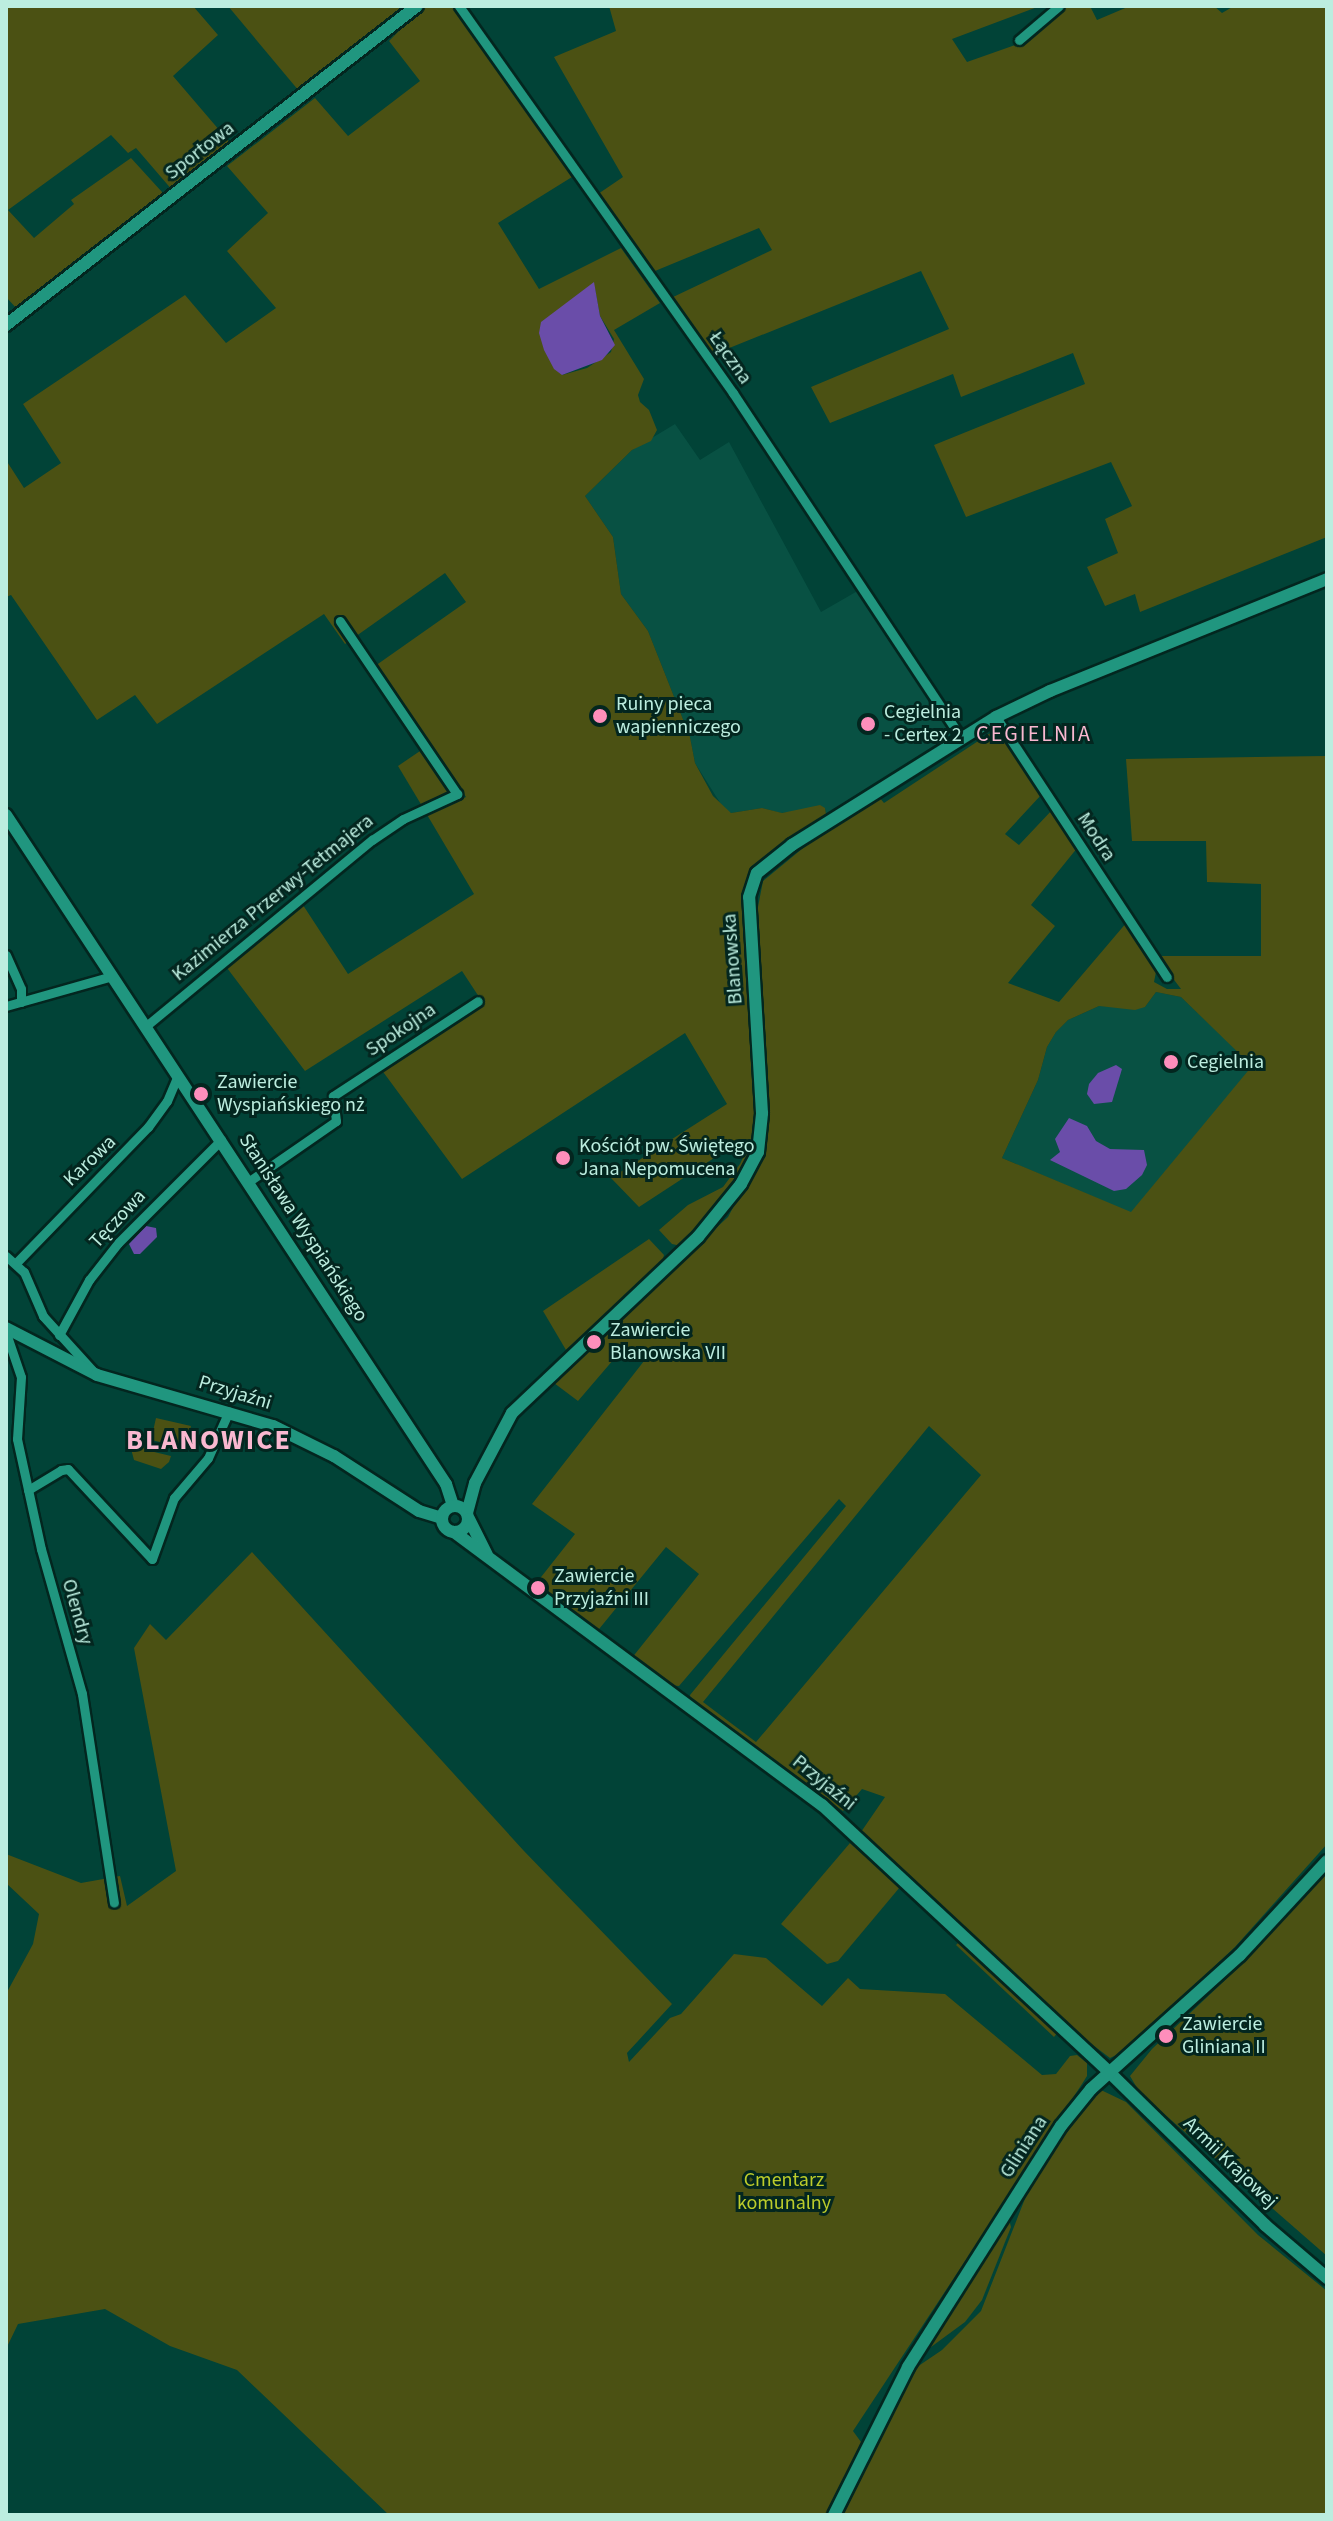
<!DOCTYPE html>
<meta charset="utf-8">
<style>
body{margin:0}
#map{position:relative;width:1333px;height:2521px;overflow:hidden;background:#014337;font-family:"Source Sans 3",sans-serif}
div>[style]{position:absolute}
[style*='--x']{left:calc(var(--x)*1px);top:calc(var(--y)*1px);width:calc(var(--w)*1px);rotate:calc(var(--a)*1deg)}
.built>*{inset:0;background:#085143}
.green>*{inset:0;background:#4b5113}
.water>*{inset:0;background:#6a4da9}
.roads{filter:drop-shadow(2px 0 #03261f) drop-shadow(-2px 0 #03261f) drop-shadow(0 2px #03261f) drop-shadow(0 -2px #03261f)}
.street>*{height:9px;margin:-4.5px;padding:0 4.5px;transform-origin:4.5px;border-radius:4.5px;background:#20967f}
.secondary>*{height:12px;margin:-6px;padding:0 6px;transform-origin:6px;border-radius:6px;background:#20967f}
.secondary>.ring{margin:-6px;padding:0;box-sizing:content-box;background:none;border:12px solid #20967f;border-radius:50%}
.dots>*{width:22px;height:22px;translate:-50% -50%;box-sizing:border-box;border:4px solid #03261f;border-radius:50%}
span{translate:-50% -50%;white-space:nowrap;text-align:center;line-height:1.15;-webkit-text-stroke:6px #03261f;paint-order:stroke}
.street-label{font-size:20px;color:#bceddf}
.poi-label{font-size:20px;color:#bceddf}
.left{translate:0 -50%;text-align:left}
.park-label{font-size:20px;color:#bccc2b}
.neighbourhood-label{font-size:22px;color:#f9b8d0;letter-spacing:2px}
.district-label{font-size:28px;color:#f9b8d0;font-weight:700;letter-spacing:2px}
.frame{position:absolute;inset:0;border:8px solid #bceddf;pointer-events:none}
</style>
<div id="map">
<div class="built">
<div style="clip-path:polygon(675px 424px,700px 460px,729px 442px,821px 612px,861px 589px,951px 735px,826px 814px,825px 808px,781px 813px,762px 808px,731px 813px,724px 809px,695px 763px,690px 737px,648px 631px,621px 594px,613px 537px,585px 496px,632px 450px)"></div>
<div style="clip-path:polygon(1156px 992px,1181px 997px,1253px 1066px,1131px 1213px,1002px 1158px,1038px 1080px,1047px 1047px,1056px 1032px,1068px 1020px,1099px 1006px,1145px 1007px)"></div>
</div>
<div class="green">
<div style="clip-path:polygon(6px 6px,193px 6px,218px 35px,173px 76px,232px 145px,173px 191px,136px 148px,128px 153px,111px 135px,8px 210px,34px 238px,74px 204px,71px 200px,131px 158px,162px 192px,162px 198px,18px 310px,6px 297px)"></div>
<div style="clip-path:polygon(228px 6px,409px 6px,299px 91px)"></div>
<div style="clip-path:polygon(evenodd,424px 6px,452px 6px,572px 177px,498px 223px,539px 289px,621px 248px,660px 303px,614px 330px,644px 379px,638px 395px,640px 402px,649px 410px,657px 430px,651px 441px,632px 450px,585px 496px,613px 537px,621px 594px,648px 631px,690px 737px,695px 763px,713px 796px,731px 813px,762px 808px,782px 813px,820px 805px,825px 808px,826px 814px,773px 850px,748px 877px,744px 926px,757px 1106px,752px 1151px,733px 1186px,681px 1246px,672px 1244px,659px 1230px,688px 1205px,723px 1187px,740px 1164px,745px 1153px,742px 1147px,734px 1145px,639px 1207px,611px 1178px,727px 1104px,685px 1033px,462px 1179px,381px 1069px,483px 1003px,462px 971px,305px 1071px,224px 964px,301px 902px,348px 974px,474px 894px,426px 813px,466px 797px,375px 666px,466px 602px,445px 573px,345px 644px,324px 614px,157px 724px,135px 695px,97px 720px,11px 595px,6px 597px,6px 460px,24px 488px,61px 463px,23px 404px,185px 295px,226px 343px,276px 308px,227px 251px,268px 213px,227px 166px,315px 98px,348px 136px,420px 81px,389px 41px,424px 6px,595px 289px,600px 316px,614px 339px,611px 352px,587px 368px,562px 375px,595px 289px)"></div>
<div style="clip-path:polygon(609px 6px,1040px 6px,952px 39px,967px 62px,1021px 43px,1067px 6px,1090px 6px,1097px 20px,1130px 6px,1214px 6px,1222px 13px,1234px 6px,1327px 6px,1327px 537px,1140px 612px,1135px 594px,1105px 606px,1087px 567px,1118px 553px,1105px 519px,1132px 506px,1111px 462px,966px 517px,934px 445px,1085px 384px,1073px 353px,961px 397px,953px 374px,830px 423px,811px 387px,949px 329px,921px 271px,712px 355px,671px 298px,772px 250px,759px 228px,655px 271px,598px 194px,623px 177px,554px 57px,616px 31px)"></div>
<div style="clip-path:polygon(evenodd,998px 728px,1042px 794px,1005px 834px,1019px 845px,1053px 809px,1078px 847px,1031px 905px,1055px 926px,1008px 983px,1059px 1002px,1127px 922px,1157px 967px,1154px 982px,1167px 989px,1181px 989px,1156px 956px,1261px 956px,1261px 884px,1207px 882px,1206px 841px,1132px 841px,1126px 759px,1327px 756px,1327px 1844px,1235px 1947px,1123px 2052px,1110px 2058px,1065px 2024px,861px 1832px,885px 1797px,862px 1789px,843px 1811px,691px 1702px,690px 1695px,846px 1506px,839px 1499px,679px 1686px,668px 1685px,631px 1659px,699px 1574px,666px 1547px,595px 1634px,534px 1586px,575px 1534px,532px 1504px,644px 1361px,626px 1345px,578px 1401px,550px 1380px,728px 1217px,764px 1149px,768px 1118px,757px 912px,763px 881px,814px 839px,879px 797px,884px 803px,998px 728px,1156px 992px,1181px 997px,1252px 1066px,1131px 1212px,1002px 1158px,1038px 1080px,1047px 1047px,1056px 1032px,1068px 1020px,1099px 1006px,1135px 1010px,1145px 1007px,1156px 992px,998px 728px,929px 1426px,981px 1475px,756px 1742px,703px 1702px,929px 1426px)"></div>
<div style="clip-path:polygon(420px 751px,448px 788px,446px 795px,422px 806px,398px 766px)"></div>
<div style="clip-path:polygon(649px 1239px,664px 1255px,662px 1262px,566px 1350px,543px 1311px)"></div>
<div style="clip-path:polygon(156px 1418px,191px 1426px,186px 1448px,151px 1440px)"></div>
<div style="clip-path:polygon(132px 1440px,151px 1446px,150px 1451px,171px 1456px,169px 1462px,161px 1469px,134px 1460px,130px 1445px)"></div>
<div style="clip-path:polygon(252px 1552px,524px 1851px,672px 2004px,627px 2053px,629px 2062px,670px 2018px,681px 2014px,734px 1954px,766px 1958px,822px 2006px,848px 1978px,860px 1989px,945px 1994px,1042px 2075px,1056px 2074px,1070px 2056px,1077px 2055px,1087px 2063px,1087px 2076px,1082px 2084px,853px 2431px,861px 2442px,828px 2515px,389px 2515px,237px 2370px,170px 2346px,105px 2309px,18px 2324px,6px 2349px,6px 1994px,33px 1944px,39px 1914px,6px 1883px,6px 1854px,81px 1883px,120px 1876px,127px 1906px,176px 1871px,134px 1648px,150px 1624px,166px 1640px)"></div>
<div style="clip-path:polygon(850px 1843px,900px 1887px,838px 1961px,827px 1964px,781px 1924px)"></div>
<div style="clip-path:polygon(1327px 1867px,1327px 2256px,1140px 2093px,1130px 2076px,1152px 2049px,1240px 1966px)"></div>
<div style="clip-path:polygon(960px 1941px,1058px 2032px,1054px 2037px,956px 1945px)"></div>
<div style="clip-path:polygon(1101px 2090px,1126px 2102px,1258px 2235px,1327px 2291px,1327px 2515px,841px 2515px,914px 2369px,942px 2350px,981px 2311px,1026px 2196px,1065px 2127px,1094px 2093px)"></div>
<div style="clip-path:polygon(1009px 2219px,1011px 2227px,982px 2300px,965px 2322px,931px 2347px,930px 2342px)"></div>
</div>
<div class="water">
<div style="clip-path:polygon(594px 282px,600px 316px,615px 345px,602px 360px,562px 375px,554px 369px,544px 350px,539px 333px,541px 322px)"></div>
<div style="clip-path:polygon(1116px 1065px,1122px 1069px,1112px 1102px,1094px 1104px,1087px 1094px,1089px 1084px,1098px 1073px)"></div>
<div style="clip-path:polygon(1069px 1118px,1087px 1126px,1096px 1141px,1110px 1149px,1144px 1150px,1147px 1165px,1142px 1175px,1126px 1189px,1114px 1191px,1050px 1160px,1060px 1152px,1055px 1139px)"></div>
<div style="clip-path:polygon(146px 1226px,156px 1228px,157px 1237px,140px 1254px,134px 1254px,129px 1244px)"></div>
</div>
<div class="roads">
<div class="street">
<div style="--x:459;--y:6;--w:474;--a:54.7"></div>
<div style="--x:733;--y:393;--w:413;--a:56.5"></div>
<div style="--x:1019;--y:40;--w:52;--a:-40.4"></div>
<div style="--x:996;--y:717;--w:311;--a:56.7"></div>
<div style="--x:6;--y:955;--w:37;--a:66"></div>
<div style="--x:21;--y:989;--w:13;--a:90"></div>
<div style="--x:6;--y:1006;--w:110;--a:-15.8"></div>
<div style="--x:146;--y:1026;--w:293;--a:-39.5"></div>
<div style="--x:372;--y:840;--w:37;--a:-34"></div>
<div style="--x:403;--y:819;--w:60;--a:-24.8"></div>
<div style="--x:457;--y:794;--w:209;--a:-124.1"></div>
<div style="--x:248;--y:1182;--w:107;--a:-34.7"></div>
<div style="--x:336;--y:1121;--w:25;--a:-97"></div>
<div style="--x:333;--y:1096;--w:173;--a:-33.2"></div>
<div style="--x:6;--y:1256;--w:24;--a:42"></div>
<div style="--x:24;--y:1272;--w:48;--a:66.6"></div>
<div style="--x:43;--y:1316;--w:73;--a:47.8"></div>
<div style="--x:16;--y:1263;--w:190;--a:-45.9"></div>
<div style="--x:148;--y:1127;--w:32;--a:-54"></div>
<div style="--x:167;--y:1101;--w:28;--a:-67"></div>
<div style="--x:6;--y:1333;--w:46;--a:71.2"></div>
<div style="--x:21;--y:1377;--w:62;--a:93.7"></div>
<div style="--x:17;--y:1439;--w:113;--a:77.7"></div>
<div style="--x:41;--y:1549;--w:151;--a:74.2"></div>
<div style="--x:82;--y:1694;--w:211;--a:81.3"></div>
<div style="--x:59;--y:1335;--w:63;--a:-61.4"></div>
<div style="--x:89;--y:1280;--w:47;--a:-51.9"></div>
<div style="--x:118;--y:1243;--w:146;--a:-45"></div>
<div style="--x:28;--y:1490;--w:39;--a:-31"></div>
<div style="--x:61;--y:1470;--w:7;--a:-8"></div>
<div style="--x:68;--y:1469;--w:123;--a:47"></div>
<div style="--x:152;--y:1559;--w:65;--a:-70.2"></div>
<div style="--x:174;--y:1498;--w:52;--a:-49.6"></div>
<div style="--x:208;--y:1458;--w:51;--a:-65.9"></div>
</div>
<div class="secondary">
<div style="--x:6;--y:325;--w:520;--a:-37.82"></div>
<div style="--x:6;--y:815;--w:801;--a:56.67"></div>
<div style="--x:446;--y:1484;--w:23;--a:72"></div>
<div style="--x:6;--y:1328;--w:102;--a:27.3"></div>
<div style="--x:97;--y:1375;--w:183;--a:16.2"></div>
<div style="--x:273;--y:1426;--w:68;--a:26.2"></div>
<div style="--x:334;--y:1456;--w:101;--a:32.9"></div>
<div style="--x:419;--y:1511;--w:24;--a:17"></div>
<div class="ring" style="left:442px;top:1506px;width:14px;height:14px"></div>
<div style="--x:467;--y:1513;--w:31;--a:-75"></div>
<div style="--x:475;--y:1483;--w:79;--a:-62.1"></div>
<div style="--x:512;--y:1413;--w:256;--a:-43.4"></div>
<div style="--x:698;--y:1237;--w:68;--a:-50.9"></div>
<div style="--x:741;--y:1184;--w:36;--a:-62"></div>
<div style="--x:758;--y:1152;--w:39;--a:-84"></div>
<div style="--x:762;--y:1113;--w:216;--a:-93.4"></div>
<div style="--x:749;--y:897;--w:25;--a:-72"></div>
<div style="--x:757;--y:873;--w:45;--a:-38.7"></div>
<div style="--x:792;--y:845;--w:241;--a:-32.1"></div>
<div style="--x:996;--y:717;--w:60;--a:-25.7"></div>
<div style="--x:1050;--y:691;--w:299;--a:-22"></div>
<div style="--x:469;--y:1519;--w:40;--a:63.4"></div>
<div style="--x:454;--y:1532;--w:458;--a:36.6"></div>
<div style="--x:822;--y:1805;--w:393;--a:42.9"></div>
<div style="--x:1110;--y:2073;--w:217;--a:44.4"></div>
<div style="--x:1265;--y:2225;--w:82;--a:40.5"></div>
<div style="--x:834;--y:2515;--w:165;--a:-63.4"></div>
<div style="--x:908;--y:2367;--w:285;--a:-57.6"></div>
<div style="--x:1061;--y:2126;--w:48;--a:-51"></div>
<div style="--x:1091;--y:2089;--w:200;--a:-42"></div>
<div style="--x:1240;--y:1955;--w:128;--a:-47.2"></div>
</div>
</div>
<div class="dots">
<div style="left:600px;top:716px;background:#fe8ebb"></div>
<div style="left:868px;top:724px;background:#fe8ebb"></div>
<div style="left:1171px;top:1062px;background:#fe8ebb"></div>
<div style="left:201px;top:1094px;background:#fe8ebb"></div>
<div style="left:563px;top:1158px;background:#fe8ebb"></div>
<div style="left:594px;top:1342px;background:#fe8ebb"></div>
<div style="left:538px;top:1588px;background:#fe8ebb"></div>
<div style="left:1166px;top:2036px;background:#fe8ebb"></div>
</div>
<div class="street-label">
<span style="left:200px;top:151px;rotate:-38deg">Sportowa</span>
<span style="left:730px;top:358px;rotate:55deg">Łączna</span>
<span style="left:1096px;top:837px;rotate:57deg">Modra</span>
<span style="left:273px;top:898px;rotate:-39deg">Kazimierza Przerwy-Tetmajera</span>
<span style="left:733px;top:959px;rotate:-94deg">Blanowska</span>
<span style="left:401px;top:1030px;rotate:-34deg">Spokojna</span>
<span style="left:90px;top:1161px;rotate:-44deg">Karowa</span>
<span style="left:118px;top:1219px;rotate:-47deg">Tęczowa</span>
<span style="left:303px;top:1228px;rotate:57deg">Stanisława Wyspiańskiego</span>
<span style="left:235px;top:1393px;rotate:17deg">Przyjaźni</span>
<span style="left:77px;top:1612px;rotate:74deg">Olendry</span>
<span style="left:824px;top:1783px;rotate:39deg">Przyjaźni</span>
<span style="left:1024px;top:2147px;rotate:-57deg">Gliniana</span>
<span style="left:1230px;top:2163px;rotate:44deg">Armii Krajowej</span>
</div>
<div class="poi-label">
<span class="left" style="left:616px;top:716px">Ruiny pieca<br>wapienniczego</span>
<span class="left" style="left:884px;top:724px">Cegielnia<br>- Certex 2</span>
<span class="left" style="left:1187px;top:1062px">Cegielnia</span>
<span class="left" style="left:217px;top:1094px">Zawiercie<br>Wyspiańskiego nż</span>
<span class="left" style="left:579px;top:1158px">Kościół pw. Świętego<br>Jana Nepomucena</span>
<span class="left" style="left:610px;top:1342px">Zawiercie<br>Blanowska VII</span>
<span class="left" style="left:554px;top:1588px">Zawiercie<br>Przyjaźni III</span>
<span class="left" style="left:1182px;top:2036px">Zawiercie<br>Gliniana II</span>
</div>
<div class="park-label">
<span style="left:784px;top:2192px">Cmentarz<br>komunalny</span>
</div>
<div class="neighbourhood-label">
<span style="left:1034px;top:735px">CEGIELNIA</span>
</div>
<div class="district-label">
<span style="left:209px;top:1440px">BLANOWICE</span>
</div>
<div class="frame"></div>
</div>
